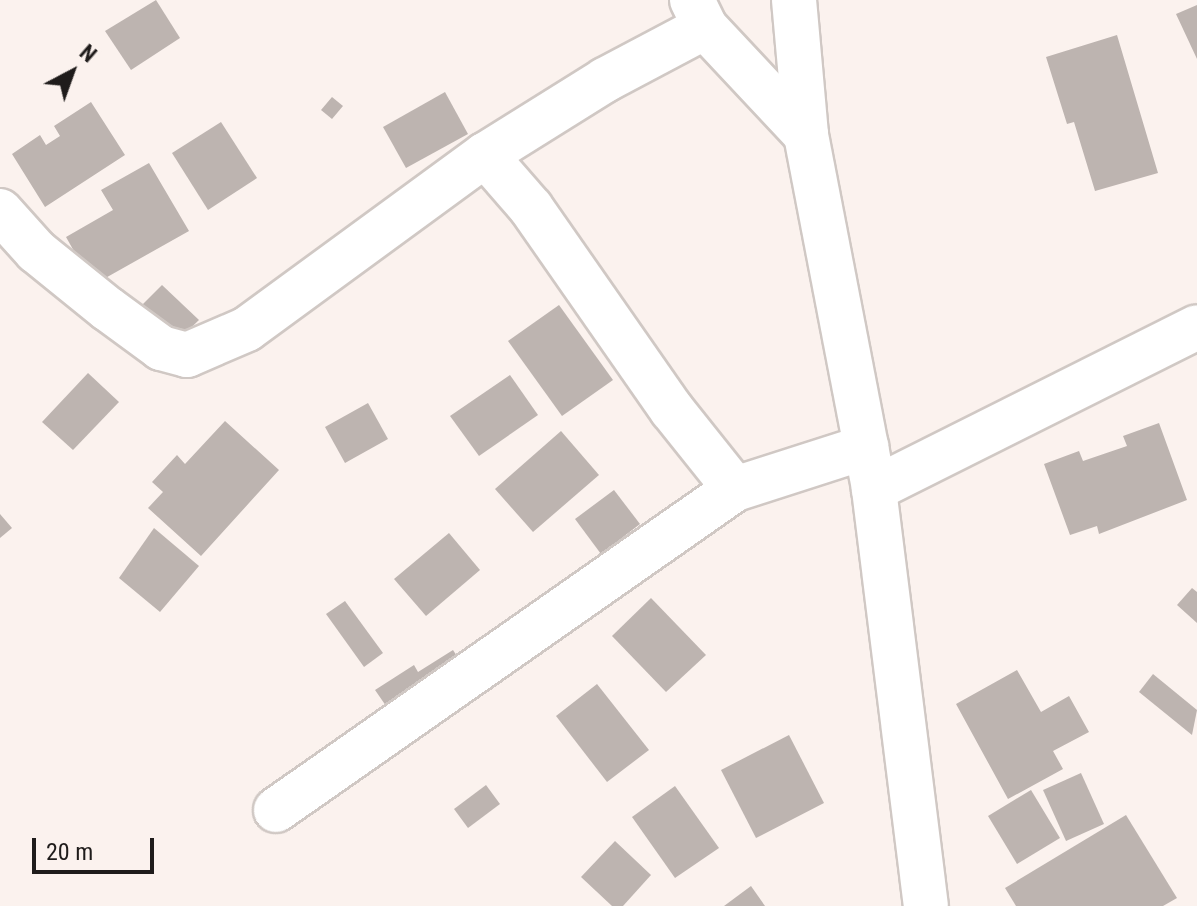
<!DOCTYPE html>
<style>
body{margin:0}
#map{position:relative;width:1197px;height:906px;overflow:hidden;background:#fbf2ee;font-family:"Roboto Condensed",sans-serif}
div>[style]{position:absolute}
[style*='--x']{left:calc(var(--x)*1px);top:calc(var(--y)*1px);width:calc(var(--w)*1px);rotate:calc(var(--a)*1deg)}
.building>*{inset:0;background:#bdb4b0}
.roads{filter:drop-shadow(2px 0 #d0c8c4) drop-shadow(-2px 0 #d0c8c4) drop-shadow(0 2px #d0c8c4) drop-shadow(0 -2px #d0c8c4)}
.street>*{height:44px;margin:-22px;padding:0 22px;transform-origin:22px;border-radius:22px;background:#fff}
span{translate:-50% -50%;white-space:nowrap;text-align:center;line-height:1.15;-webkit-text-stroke:6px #fbf2ee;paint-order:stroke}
.north{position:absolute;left:32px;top:32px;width:80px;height:80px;-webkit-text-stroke:6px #fbf2ee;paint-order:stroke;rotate:41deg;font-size:22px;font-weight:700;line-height:32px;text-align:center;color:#1f1c1b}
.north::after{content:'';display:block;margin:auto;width:28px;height:36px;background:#1f1c1b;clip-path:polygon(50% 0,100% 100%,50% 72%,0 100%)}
.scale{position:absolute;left:32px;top:838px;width:122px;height:36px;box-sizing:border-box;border:4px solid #1f1c1b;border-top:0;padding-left:10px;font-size:24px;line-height:28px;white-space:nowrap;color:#1f1c1b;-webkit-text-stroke:6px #fbf2ee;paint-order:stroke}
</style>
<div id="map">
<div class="building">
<div style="clip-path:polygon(156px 0,180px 38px,131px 70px,105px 31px)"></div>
<div style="clip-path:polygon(1197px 5px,1197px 59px,1176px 14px)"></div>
<div style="clip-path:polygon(1117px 35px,1158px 173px,1095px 191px,1074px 122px,1067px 124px,1046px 57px)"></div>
<div style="clip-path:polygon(445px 92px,468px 134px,406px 168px,383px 127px)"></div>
<div style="clip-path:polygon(332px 97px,343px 106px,332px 119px,321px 110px)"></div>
<div style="clip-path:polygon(91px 102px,125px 155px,45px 207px,12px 154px,40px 135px,46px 145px,60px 136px,54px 126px)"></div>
<div style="clip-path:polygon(221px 122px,257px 178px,208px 210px,172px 153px)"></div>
<div style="clip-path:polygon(149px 163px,189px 231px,93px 285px,66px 237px,113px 210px,101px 190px)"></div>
<div style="clip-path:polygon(162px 285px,199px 320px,175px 343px,139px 308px)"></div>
<div style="clip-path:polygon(559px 305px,613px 380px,562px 416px,508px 341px)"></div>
<div style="clip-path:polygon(88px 373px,119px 402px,73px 450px,42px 422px)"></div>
<div style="clip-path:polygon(510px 375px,538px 415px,479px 456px,450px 416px)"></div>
<div style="clip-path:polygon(368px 403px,388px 439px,345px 463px,325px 427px)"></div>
<div style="clip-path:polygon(225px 421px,279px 470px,201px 556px,148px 508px,163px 492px,152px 482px,177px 455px,185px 464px)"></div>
<div style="clip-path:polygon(1159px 423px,1187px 500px,1099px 534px,1097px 526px,1070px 535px,1044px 464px,1079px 451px,1083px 461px,1127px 446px,1123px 436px)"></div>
<div style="clip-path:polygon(561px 431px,599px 475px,533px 532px,495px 489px)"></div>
<div style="clip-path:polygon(614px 490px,640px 524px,601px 554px,575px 519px)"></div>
<div style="clip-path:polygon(0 514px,12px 528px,0 538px)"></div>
<div style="clip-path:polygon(154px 528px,199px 566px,160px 612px,119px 578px)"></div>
<div style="clip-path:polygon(449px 533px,480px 570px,426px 616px,394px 579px)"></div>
<div style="clip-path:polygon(1192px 588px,1197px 592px,1197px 623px,1177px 605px)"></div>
<div style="clip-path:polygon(651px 598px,706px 655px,666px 692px,612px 636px)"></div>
<div style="clip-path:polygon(345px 601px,383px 653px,364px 667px,326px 614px)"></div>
<div style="clip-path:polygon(453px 650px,466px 670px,393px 716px,375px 690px,414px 665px,418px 672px)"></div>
<div style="clip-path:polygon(1017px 670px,1041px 712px,1069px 696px,1089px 732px,1053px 751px,1063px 769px,1008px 799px,956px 704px)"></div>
<div style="clip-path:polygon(1153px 674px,1197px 710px,1192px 735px,1139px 692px)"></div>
<div style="clip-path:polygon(597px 684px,649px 750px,607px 782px,556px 716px)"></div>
<div style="clip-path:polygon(789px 735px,824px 803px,756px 838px,721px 770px)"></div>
<div style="clip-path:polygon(1081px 773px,1104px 824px,1066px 841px,1043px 790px)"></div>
<div style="clip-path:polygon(486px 785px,500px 804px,468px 828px,454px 809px)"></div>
<div style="clip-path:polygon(675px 786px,719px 848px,675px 878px,632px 817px)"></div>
<div style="clip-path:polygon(1031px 790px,1060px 838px,1017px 864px,988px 816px)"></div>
<div style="clip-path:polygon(1126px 815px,1177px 898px,1163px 906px,1016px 906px,1005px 888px)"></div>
<div style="clip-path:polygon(615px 841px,651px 875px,623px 906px,612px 906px,581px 877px)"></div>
<div style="clip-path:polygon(751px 886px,765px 906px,724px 906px)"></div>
</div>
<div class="roads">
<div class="street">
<div style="--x:692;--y:0;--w:30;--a:64"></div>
<div style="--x:705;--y:27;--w:148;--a:46.9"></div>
<div style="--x:794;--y:0;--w:136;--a:84.9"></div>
<div style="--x:806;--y:135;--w:360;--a:79.1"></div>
<div style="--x:874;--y:489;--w:420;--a:82.9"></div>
<div style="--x:485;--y:155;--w:70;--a:49"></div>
<div style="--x:531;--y:208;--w:246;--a:55.1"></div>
<div style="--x:672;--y:410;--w:101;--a:51.4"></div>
<div style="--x:0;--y:211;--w:54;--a:48"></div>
<div style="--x:36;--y:251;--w:92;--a:38.9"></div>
<div style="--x:108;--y:309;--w:66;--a:36.3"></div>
<div style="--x:161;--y:348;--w:27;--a:15"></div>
<div style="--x:187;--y:355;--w:65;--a:-23.4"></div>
<div style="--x:247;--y:329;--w:295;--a:-36.2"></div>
<div style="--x:485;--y:155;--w:142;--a:-32"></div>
<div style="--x:605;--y:80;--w:113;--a:-27.9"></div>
<div style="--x:874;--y:489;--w:361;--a:-26.6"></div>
<div style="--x:276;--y:810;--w:560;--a:-34.97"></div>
<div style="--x:735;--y:489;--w:138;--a:-17.8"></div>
</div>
</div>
<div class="north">N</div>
<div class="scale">20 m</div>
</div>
